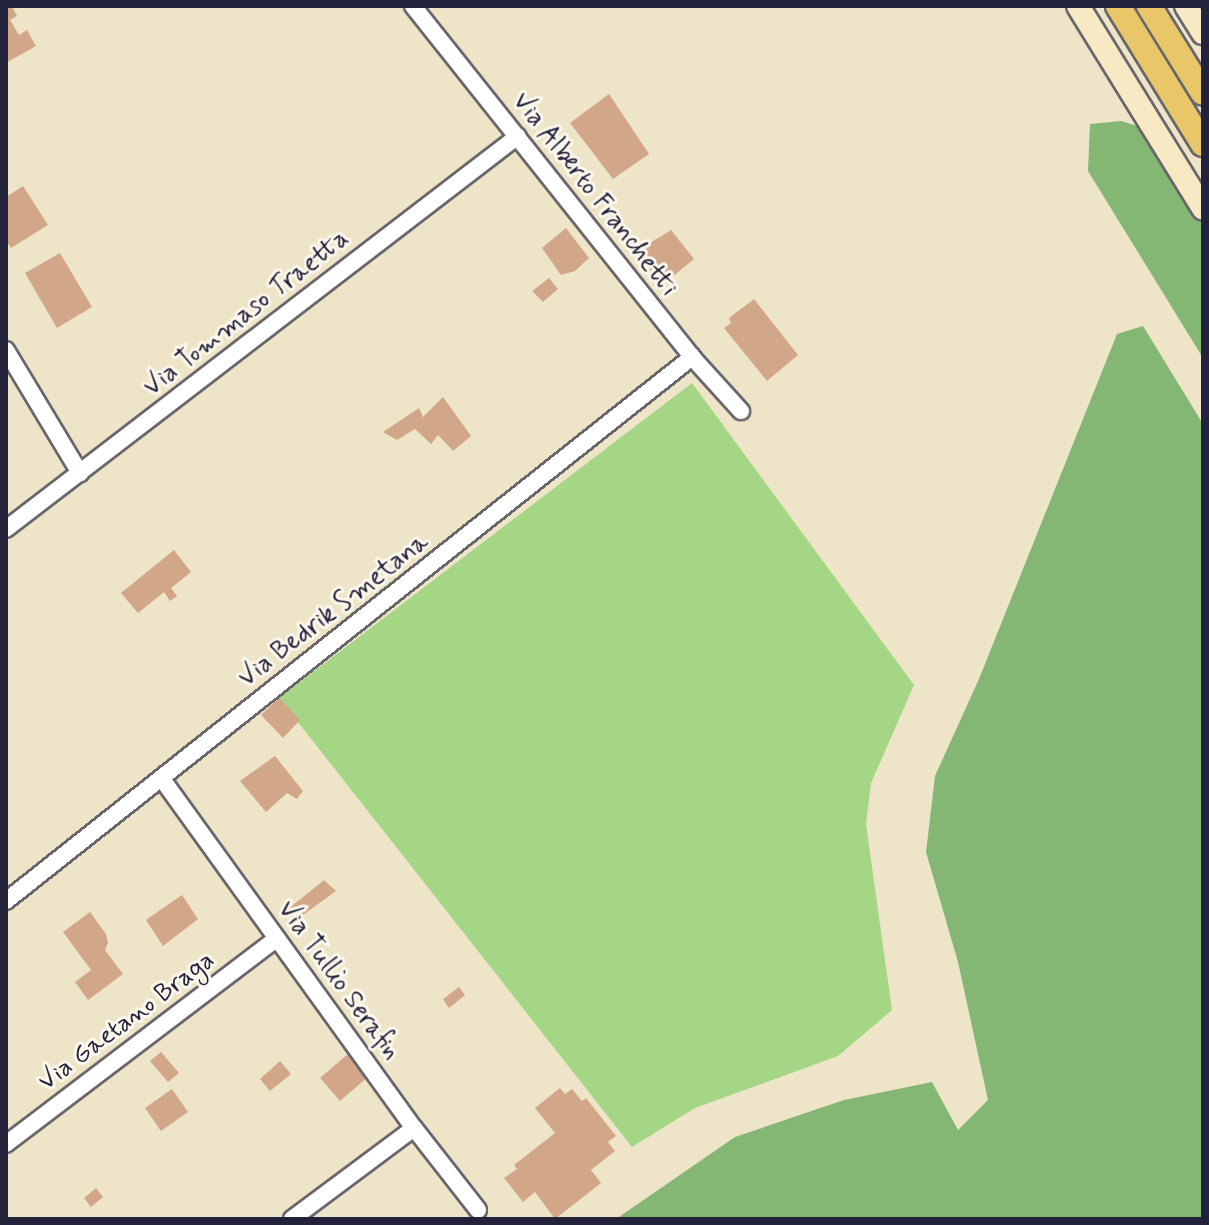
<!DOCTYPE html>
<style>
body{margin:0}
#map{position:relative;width:1209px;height:1225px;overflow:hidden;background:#eee5c8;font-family:Mynerve,sans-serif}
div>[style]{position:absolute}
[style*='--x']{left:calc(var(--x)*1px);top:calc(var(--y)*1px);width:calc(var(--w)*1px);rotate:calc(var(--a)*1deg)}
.green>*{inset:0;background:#a4d686}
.forest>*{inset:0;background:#83b773}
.building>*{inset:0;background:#d2a789}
.roads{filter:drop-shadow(2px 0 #69666c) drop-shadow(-2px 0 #69666c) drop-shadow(0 2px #69666c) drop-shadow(0 -2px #69666c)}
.street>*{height:16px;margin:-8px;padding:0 8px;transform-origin:8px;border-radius:8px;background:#fff}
.secondary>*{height:22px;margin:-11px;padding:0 11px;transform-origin:11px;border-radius:11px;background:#f6e9c3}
.primary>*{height:24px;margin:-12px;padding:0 12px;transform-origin:12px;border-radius:12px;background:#e9c769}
span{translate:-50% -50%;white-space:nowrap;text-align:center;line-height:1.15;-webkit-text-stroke:6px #fbf7ec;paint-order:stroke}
.street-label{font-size:26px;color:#22223b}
.frame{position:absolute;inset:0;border:8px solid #22223b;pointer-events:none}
</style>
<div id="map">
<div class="green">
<div style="clip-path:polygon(692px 383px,914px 685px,871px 783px,866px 824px,892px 1010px,838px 1056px,695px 1108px,632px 1147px,279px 698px)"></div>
</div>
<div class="forest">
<div style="clip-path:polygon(1121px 121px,1144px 128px,1203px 224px,1203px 358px,1088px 171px,1090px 124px)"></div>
<div style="clip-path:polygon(1143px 326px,1203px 424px,1203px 1219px,616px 1219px,735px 1137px,844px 1100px,932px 1082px,958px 1130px,988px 1100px,958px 962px,926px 852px,935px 776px,979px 679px,1117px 334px)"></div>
</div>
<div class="building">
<div style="clip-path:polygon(6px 6px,12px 6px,17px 16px,10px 20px,19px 35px,27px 30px,36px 46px,6px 63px)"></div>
<div style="clip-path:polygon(609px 94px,649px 154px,613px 179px,570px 123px)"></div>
<div style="clip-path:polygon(23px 186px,48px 225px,11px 248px,6px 241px,6px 197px)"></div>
<div style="clip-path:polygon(566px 228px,589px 258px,575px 271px,561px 275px,542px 248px)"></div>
<div style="clip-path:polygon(671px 230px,694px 259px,660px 287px,634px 253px)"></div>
<div style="clip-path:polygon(60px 253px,92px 307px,57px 328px,25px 273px)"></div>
<div style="clip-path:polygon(549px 278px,558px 289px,543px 302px,532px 291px)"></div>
<div style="clip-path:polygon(754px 299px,798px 355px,767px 381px,724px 328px,731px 323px,729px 318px)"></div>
<div style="clip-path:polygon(443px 397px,471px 436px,453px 451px,438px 435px,431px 444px,415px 429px,397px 440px,383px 432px,419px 408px,423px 417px)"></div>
<div style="clip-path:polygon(174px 550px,191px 572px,171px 588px,177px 596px,170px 601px,164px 592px,138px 613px,121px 593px)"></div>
<div style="clip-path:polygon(279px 698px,300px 720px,283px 738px,261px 715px)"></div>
<div style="clip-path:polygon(275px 756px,303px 791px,297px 799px,287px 793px,266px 812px,240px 781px)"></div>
<div style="clip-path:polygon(324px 880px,336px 891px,296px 920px,287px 910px)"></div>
<div style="clip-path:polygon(182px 895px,198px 919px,163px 946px,146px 920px)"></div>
<div style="clip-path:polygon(90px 912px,106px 934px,108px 943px,105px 950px,123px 974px,88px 1000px,75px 982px,91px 970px,63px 932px)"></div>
<div style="clip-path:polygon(459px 987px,465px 995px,449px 1008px,443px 999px)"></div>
<div style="clip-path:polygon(161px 1052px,179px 1073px,168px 1082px,150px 1061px)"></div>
<div style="clip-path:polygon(349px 1053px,369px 1076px,340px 1101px,320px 1078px)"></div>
<div style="clip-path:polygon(280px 1061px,291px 1074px,270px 1091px,260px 1079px)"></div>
<div style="clip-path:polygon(560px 1088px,565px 1094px,572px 1089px,582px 1101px,586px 1098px,616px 1136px,608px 1142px,615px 1151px,591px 1170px,601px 1183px,555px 1219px,535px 1192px,523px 1202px,504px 1178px,517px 1169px,514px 1165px,555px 1133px,535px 1108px)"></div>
<div style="clip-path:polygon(172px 1089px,188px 1112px,161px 1131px,145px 1108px)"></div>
<div style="clip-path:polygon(96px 1188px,103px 1197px,91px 1207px,84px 1198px)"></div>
</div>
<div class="roads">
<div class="street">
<div style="--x:413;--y:6;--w:448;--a:51.5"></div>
<div style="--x:692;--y:357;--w:73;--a:47.8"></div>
<div style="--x:6;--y:350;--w:144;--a:59"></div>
<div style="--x:6;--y:529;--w:645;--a:-37.51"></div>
<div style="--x:162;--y:779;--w:430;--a:54.2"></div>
<div style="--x:414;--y:1128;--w:104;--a:52"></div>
<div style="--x:6;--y:901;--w:876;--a:-38.41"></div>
<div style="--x:6;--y:1144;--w:340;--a:-37.2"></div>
<div style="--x:292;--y:1219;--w:152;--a:-36.7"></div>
</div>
<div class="secondary">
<div style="--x:1078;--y:6;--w:238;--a:58.3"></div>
<div style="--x:1186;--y:6;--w:32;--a:58"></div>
</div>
<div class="primary">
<div style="--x:1118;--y:6;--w:162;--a:58.4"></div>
<div style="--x:1149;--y:6;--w:102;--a:58.2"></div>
</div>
</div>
<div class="street-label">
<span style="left:594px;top:195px;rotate:52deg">Via Alberto Franchetti</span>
<span style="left:247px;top:314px;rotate:-38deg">Via Tommaso Traetta</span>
<span style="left:334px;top:611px;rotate:-38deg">Via Bedrik Smetana</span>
<span style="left:338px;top:981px;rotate:54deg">Via Tullio Serafin</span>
<span style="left:127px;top:1022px;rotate:-37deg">Via Gaetano Braga</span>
</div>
<div class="frame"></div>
</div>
